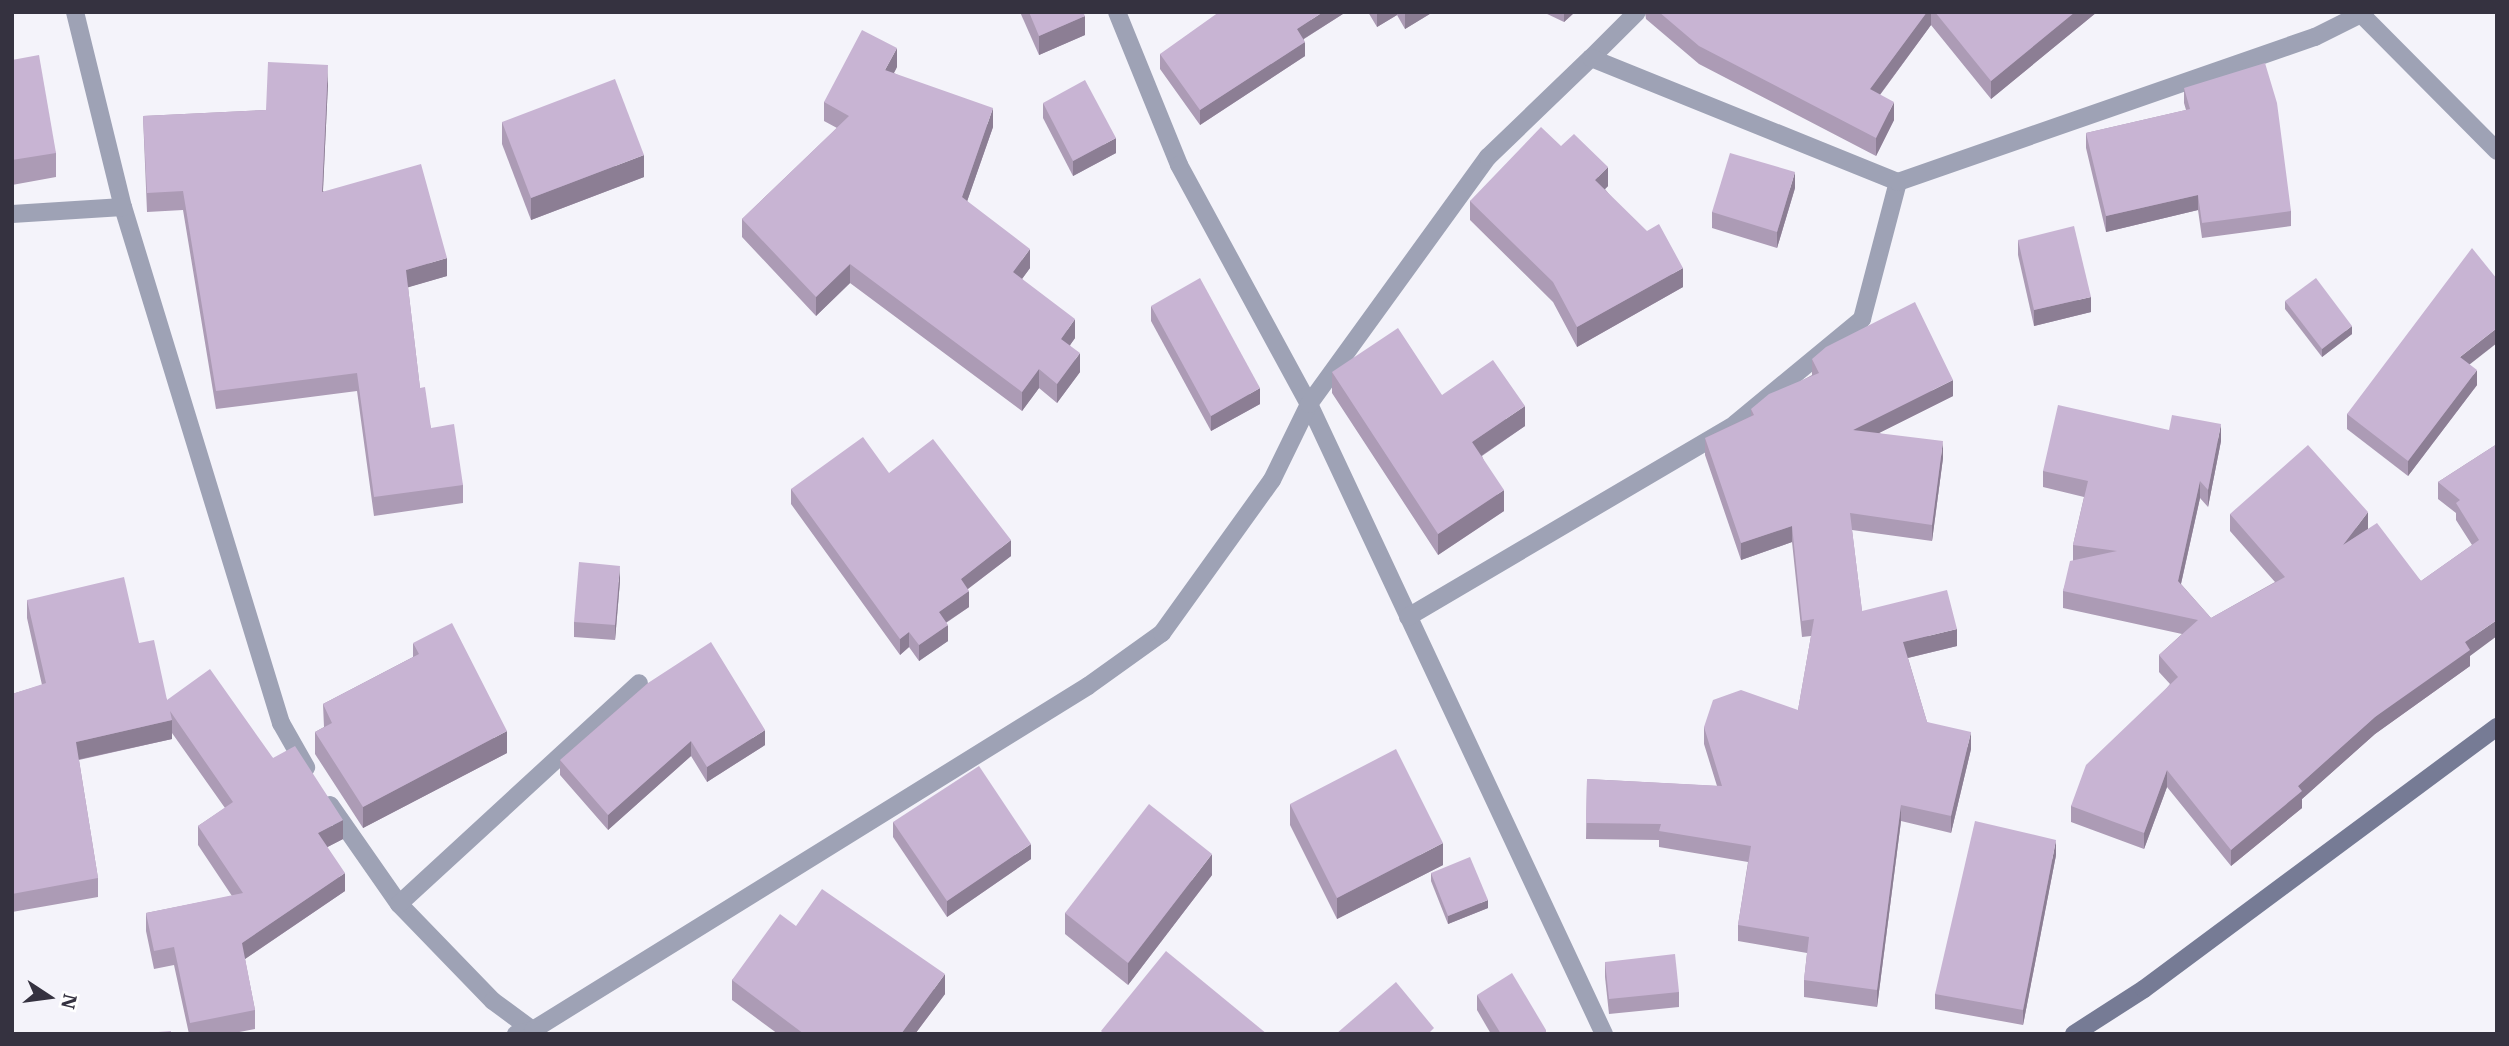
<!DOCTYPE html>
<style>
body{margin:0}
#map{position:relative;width:2509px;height:1046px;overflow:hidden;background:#f4f3fa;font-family:"IBM Plex Serif",serif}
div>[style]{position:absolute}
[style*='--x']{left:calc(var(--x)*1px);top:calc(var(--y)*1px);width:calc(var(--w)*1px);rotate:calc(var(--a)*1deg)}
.street>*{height:18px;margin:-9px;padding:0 9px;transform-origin:9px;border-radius:9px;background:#9ea2b5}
.secondary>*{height:18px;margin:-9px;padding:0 9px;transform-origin:9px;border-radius:9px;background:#767b95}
.wall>*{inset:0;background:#ac9bb5}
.shaded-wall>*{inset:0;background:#8c7e94}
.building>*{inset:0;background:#c8b4d3}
span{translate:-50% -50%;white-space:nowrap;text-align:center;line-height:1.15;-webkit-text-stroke:5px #fff;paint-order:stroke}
.frame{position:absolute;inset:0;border:14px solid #353240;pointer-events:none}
.north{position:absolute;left:14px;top:962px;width:70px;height:70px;-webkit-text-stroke:5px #fff;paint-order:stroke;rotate:103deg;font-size:19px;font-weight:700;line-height:28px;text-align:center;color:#353240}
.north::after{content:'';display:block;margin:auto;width:24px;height:32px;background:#353240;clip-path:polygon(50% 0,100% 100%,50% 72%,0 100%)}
</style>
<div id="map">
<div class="street">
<div style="--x:75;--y:12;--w:201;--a:76.2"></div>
<div style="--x:123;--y:207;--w:540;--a:72.98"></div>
<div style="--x:281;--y:723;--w:51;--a:60.4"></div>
<div style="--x:1117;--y:12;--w:165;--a:67.9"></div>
<div style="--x:1179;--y:165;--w:272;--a:61.5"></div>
<div style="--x:1309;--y:404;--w:696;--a:64.91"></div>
<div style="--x:2361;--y:14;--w:193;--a:45.2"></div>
<div style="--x:1591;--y:58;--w:65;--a:-45"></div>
<div style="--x:12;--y:214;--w:111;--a:-3.6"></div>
<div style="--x:1408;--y:617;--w:380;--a:-30.5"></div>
<div style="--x:1735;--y:424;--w:165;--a:-39.6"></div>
<div style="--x:1862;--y:319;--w:142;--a:-75.3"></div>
<div style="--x:330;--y:805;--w:121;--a:55.1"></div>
<div style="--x:399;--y:904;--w:135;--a:45.9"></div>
<div style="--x:493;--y:1001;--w:56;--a:36.3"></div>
<div style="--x:399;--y:904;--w:326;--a:-42.6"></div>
<div style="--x:516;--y:1034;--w:17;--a:-13"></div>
<div style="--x:533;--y:1030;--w:653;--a:-31.79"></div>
<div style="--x:1088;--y:686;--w:91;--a:-35.6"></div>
<div style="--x:1162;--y:633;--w:188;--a:-54.3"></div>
<div style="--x:1272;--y:480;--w:85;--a:-64"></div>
<div style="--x:1309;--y:404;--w:305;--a:-54.1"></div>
<div style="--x:1488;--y:157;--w:143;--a:-43.9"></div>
<div style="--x:1591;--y:58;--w:331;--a:22"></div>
<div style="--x:1898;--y:182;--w:441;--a:-19.2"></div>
<div style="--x:2315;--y:37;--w:56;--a:-26.6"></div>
</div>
<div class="secondary">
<div style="--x:2074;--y:1034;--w:83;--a:-32.7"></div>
<div style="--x:2144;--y:989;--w:440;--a:-36.6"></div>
</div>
<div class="wall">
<div style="clip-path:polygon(1020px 12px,1083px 12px,1085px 35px,1039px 55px)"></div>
<div style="clip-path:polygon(1346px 12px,1304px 39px,1305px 56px,1200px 125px,1160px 69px,1160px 54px)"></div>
<div style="clip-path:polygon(1368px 12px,1433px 12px,1405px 29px,1397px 15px,1377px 27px)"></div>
<div style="clip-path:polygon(1543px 12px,1575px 12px,1564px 22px)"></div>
<div style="clip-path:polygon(1645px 12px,2097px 12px,1991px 99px,1931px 25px,1880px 95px,1894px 120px,1876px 156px,1699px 64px,1646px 19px)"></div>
<div style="clip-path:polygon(12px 60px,56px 153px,56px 177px,12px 185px)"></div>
<div style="clip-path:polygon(897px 67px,894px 73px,993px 127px,967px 201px,1030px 268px,1022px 279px,1075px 338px,1070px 345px,1080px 372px,1057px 403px,1039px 388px,1022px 411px,850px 283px,816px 316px,742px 237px,742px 219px,837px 128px,824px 121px,824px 102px)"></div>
<div style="clip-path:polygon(328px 83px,323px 191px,447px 276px,408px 287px,420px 388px,431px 428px,463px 485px,463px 503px,374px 516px,357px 391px,216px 409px,183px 210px,147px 212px,143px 116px,266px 110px)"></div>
<div style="clip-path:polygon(2184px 88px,2291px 211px,2291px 226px,2202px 238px,2198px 210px,2106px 232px,2086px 148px,2086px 133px,2186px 110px,2184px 103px)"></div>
<div style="clip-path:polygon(1043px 103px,1116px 153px,1073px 176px,1043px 118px)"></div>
<div style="clip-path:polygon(502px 122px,644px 177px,531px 220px,502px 144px)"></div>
<div style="clip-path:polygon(1561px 146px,1608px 186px,1605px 189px,1683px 287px,1577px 347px,1553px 302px,1470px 220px,1470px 201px)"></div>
<div style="clip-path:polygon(1795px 188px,1777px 248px,1712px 228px,1712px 212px)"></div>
<div style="clip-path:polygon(2018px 240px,2091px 312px,2034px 326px,2018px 255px)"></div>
<div style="clip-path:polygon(2285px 301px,2352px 334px,2322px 357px,2285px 309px)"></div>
<div style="clip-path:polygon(1151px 306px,1260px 404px,1211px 431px,1151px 321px)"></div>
<div style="clip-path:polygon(1812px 359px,1953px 396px,1879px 433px,1943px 458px,1932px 541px,1852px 530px,1862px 611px,1957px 646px,1908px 658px,1927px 722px,1971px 749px,1951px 833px,1901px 821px,1877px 1007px,1804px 997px,1804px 980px,1807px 953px,1738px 941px,1738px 925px,1748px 862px,1659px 847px,1659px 840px,1586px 839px,1587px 779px,1717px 786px,1704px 744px,1704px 727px,1798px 710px,1811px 636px,1802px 637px,1792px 542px,1741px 560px,1705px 455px,1705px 438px,1751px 416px,1751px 409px,1812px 375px)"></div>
<div style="clip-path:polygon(2470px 365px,2477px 385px,2408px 476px,2347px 429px,2347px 414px)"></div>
<div style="clip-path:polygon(1332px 372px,1442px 395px,1525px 426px,1482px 456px,1504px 511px,1438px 555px,1332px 393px)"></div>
<div style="clip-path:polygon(2169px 430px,2221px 441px,2208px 507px,2200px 498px,2181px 584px,2211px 618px,2275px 582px,2230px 531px,2230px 514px,2368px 529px,2421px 581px,2472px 545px,2456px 520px,2456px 513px,2438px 499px,2438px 482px,2497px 444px,2470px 656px,2470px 666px,2375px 734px,2302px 799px,2302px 808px,2231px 866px,2167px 787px,2144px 849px,2071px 822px,2071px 806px,2170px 684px,2159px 672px,2159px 655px,2182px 634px,2063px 608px,2063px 591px,2073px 561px,2073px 545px,2084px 497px,2043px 487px,2043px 471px)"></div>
<div style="clip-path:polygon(889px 473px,1011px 556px,968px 589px,969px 607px,946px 623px,948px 641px,919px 661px,909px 647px,900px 655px,791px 504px,791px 489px)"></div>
<div style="clip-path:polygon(620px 581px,615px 640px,574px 637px,574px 622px)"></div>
<div style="clip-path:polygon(27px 600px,139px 643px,167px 700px,273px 758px,343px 839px,327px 847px,345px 891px,245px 959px,255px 1010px,255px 1029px,229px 1034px,189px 1034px,174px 965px,154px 969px,146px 931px,146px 913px,232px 896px,198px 845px,198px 826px,225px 808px,172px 733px,172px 739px,79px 760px,98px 878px,98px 897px,12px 912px,12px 694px,42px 685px,27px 618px)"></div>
<div style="clip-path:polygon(413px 643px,507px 753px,363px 828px,315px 754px,315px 732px,324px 727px,323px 704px,413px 657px)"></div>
<div style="clip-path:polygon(648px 683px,765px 745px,707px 782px,691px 756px,608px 830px,560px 775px,560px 760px)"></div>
<div style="clip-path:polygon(1290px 804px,1443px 865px,1337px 919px,1290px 825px)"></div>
<div style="clip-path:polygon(893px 822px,1031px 859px,947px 917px,893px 837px)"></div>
<div style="clip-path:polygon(2056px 855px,2023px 1025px,1935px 1009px,1935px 994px)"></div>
<div style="clip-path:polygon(1431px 873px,1488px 908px,1448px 924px,1431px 881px)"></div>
<div style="clip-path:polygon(1212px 875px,1128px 985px,1065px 934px,1065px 913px)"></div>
<div style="clip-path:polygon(796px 926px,945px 994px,915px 1034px,778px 1034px,732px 1000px,732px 980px)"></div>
<div style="clip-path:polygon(1605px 962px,1679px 992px,1679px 1007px,1609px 1014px,1605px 977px)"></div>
<div style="clip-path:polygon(1477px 995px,1546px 1034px,1491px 1034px,1477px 1010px)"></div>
</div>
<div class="shaded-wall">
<div style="clip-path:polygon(1323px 12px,1346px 12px,1297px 43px,1297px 29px)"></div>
<div style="clip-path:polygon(1397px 12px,1397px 15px,1377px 27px,1377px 13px)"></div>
<div style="clip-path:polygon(1408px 12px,1433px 12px,1405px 29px,1405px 14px)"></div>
<div style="clip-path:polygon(1564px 12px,1575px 12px,1564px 22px)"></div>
<div style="clip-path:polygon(1927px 12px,1931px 12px,1931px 25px,1870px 108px,1870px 89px)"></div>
<div style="clip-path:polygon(2075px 12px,2097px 12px,1991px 99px,1991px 81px)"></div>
<div style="clip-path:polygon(1085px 16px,1085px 35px,1039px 55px,1039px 36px)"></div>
<div style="clip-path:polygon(1305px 42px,1305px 56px,1200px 125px,1200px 110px)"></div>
<div style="clip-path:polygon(897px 48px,897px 67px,885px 89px,885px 70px)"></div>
<div style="clip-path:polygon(328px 65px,328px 83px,322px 210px,322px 192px)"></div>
<div style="clip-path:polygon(1894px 102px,1894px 120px,1876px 156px,1876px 138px)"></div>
<div style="clip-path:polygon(993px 108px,993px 127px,962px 216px,962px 197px)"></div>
<div style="clip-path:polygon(1116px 138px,1116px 153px,1073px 176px,1073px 161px)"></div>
<div style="clip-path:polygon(644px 155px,644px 177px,531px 220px,531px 198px)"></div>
<div style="clip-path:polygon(1608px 167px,1608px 186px,1595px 199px,1595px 180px)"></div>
<div style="clip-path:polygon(1795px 172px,1795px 188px,1777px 248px,1777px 232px)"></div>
<div style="clip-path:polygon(2198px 195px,2198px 210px,2106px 232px,2106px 216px)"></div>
<div style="clip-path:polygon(1030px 249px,1030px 268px,1013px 291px,1013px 272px)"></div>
<div style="clip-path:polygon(447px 258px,447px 276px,406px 288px,406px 270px)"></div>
<div style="clip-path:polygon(850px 264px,850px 283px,816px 316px,816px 297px)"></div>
<div style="clip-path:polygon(1683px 268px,1683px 287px,1577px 347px,1577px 327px)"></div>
<div style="clip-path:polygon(2091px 297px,2091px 312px,2034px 326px,2034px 310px)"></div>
<div style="clip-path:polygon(1075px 319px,1075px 338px,1061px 358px,1061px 339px)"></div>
<div style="clip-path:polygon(2352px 326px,2352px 334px,2322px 357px,2322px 349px)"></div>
<div style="clip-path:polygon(2497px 328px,2497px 343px,2460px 372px,2460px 357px)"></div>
<div style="clip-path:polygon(1080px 353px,1080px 372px,1057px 403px,1057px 384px)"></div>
<div style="clip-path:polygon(1039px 369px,1039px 388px,1022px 411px,1022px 392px)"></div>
<div style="clip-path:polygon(2477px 370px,2477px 385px,2408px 476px,2408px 461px)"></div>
<div style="clip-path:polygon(1953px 380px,1953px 396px,1853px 446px,1853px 430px)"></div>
<div style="clip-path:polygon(1260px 388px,1260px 404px,1211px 431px,1211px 416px)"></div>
<div style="clip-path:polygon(1525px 406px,1525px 426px,1472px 462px,1472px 442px)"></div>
<div style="clip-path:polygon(2221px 424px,2221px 441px,2208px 507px,2208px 490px)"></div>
<div style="clip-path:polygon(1943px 441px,1943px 458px,1932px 541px,1932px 525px)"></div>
<div style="clip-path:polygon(2200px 481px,2200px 498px,2178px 597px,2178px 581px)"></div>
<div style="clip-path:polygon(1504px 490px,1504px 511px,1438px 555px,1438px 534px)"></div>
<div style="clip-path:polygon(2368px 512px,2368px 529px,2343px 545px)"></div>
<div style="clip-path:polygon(1792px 526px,1792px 542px,1741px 560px,1741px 543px)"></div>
<div style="clip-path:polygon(1011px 540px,1011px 556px,961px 594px,961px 579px)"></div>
<div style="clip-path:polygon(620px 566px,620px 581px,615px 640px,615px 625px)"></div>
<div style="clip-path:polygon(969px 591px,969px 607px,939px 627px,939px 612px)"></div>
<div style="clip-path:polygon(2497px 620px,2497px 636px,2470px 656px,2470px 666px,2375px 734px,2302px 799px,2302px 808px,2231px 866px,2231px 850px,2298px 786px,2375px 717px,2465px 642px)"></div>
<div style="clip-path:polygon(948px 625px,948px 641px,919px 661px,919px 645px)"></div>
<div style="clip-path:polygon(1957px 629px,1957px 646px,1903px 659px,1903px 642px)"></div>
<div style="clip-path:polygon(909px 632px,909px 647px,900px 655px,900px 639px)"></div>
<div style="clip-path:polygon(172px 720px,172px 739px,76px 760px,76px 742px)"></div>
<div style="clip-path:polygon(765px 730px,765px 745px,707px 782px,707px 767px)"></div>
<div style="clip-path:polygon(507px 731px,507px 753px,363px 828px,363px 807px)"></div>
<div style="clip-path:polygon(1971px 732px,1971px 749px,1951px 833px,1951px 816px)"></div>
<div style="clip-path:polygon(691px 741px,691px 756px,608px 830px,608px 815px)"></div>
<div style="clip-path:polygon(2167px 770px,2167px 787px,2144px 849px,2144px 833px)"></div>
<div style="clip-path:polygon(1901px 805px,1901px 821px,1877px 1007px,1877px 990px)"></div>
<div style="clip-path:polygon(343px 820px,343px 839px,318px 852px,318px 833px)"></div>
<div style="clip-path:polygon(2056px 840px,2056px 855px,2023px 1025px,2023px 1010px)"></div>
<div style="clip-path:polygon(1443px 843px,1443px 865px,1337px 919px,1337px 898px)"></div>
<div style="clip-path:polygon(1031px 844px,1031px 859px,947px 917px,947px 901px)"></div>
<div style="clip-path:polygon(1212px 854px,1212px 875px,1128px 985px,1128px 963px)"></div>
<div style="clip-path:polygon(345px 873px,345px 891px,242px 961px,242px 943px)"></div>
<div style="clip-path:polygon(1488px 900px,1488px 908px,1448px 924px,1448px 916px)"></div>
<div style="clip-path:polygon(945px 974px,945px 994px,915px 1034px,901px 1034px)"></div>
</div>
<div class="building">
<div style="clip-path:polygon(1029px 12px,1083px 12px,1085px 16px,1039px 36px)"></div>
<div style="clip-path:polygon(1219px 12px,1323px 12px,1297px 29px,1305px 42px,1200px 110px,1160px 54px)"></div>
<div style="clip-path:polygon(1659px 12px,1927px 12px,1870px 89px,1894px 102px,1876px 138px,1699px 46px)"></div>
<div style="clip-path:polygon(1935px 12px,2075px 12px,1991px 81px)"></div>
<div style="clip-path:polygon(862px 30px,897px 48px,885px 70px,993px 108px,962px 197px,1030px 249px,1013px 272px,1075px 319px,1061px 339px,1080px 353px,1057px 384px,1039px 369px,1022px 392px,850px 264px,816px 297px,742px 219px,849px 116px,824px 102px)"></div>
<div style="clip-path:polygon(39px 55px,56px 153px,12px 160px,12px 60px)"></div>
<div style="clip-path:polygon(268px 62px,328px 65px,322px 192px,421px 164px,447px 258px,406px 270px,420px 388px,425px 387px,431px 428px,454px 424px,463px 485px,374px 497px,357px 373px,216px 391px,183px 191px,147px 193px,143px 116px,266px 110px)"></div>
<div style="clip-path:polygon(2265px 63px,2277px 103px,2291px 211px,2202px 223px,2198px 195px,2106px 216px,2086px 133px,2190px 109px,2184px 88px)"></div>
<div style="clip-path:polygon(615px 79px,644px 155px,531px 198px,502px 122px)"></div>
<div style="clip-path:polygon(1085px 80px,1116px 138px,1073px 161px,1043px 103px)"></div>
<div style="clip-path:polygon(1541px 127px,1561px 146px,1574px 134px,1608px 167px,1595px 180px,1647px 231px,1659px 224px,1683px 268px,1577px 327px,1553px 282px,1470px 201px)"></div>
<div style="clip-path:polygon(1730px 153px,1795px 172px,1777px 232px,1712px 212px)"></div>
<div style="clip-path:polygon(2074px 226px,2091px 297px,2034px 310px,2018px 240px)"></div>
<div style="clip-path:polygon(2472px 248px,2497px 279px,2497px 328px,2460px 357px,2477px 370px,2408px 461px,2347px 414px)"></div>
<div style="clip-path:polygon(1200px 278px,1260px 388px,1211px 416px,1151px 306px)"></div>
<div style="clip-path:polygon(2316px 278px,2352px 326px,2322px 349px,2285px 301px)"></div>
<div style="clip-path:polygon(1915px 302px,1953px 380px,1853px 430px,1943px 441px,1932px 525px,1850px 513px,1862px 611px,1947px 590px,1957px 629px,1903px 642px,1927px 722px,1971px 732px,1951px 816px,1901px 805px,1877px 990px,1804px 980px,1809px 937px,1738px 925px,1751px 846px,1659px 831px,1661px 824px,1586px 823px,1587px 779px,1722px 786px,1704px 727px,1713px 700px,1741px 690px,1798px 710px,1814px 619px,1802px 621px,1792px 526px,1741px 543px,1705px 438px,1754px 415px,1751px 409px,1769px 394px,1819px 373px,1812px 359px,1826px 347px)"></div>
<div style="clip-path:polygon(1398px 328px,1442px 395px,1493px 360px,1525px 406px,1472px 442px,1504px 490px,1438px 534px,1332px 372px)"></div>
<div style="clip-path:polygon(2058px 405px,2169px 430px,2172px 415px,2221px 424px,2208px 490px,2200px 481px,2178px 581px,2211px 618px,2285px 577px,2230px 514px,2308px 445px,2368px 512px,2343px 545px,2377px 523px,2421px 581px,2479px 540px,2456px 503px,2460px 500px,2438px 482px,2497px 444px,2497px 620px,2465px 642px,2470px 650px,2375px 717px,2298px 786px,2302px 791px,2231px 850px,2167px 770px,2144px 833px,2071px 806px,2086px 765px,2178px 677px,2159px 655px,2198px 620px,2063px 591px,2070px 561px,2117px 551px,2073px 545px,2088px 481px,2043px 471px)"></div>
<div style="clip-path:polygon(863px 437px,889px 473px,933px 439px,1011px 540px,961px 579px,969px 591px,939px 612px,948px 625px,919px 645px,909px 632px,900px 639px,791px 489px)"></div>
<div style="clip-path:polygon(579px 562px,620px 566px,615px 625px,574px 622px)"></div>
<div style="clip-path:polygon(124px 577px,139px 643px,154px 640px,167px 700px,210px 669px,273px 758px,295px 746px,343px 820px,318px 833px,345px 873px,242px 943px,255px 1010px,190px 1023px,174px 947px,154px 951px,146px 913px,243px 893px,198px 826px,233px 802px,170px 711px,172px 720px,76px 742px,98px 878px,12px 894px,12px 694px,46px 683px,27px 600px)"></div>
<div style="clip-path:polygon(452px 623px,507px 731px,363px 807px,315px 732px,332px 723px,323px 704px,419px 654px,413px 643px)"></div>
<div style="clip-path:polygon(711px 642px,765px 730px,707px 767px,691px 741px,608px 815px,560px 760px,648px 683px)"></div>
<div style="clip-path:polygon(1396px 749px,1443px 843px,1337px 898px,1290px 804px)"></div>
<div style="clip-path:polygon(979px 766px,1031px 844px,947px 901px,893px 822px)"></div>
<div style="clip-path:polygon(1149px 804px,1212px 854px,1128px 963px,1065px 913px)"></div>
<div style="clip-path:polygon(1975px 821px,2056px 840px,2023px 1010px,1935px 994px)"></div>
<div style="clip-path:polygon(1470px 857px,1488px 900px,1448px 916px,1431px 873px)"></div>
<div style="clip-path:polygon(822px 889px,945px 974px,901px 1034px,804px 1034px,732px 980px,780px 914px,796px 926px)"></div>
<div style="clip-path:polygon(1166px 951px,1267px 1034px,1104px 1034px,1101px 1031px)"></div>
<div style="clip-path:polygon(1675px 954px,1679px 992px,1609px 999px,1605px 962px)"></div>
<div style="clip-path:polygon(1512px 973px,1546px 1030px,1546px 1034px,1501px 1034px,1477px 995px)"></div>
<div style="clip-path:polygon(1396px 982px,1434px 1028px,1428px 1034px,1336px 1034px)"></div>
<div style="clip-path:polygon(171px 1031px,171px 1034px,133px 1034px)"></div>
</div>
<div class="frame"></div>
<div class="north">N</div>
</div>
